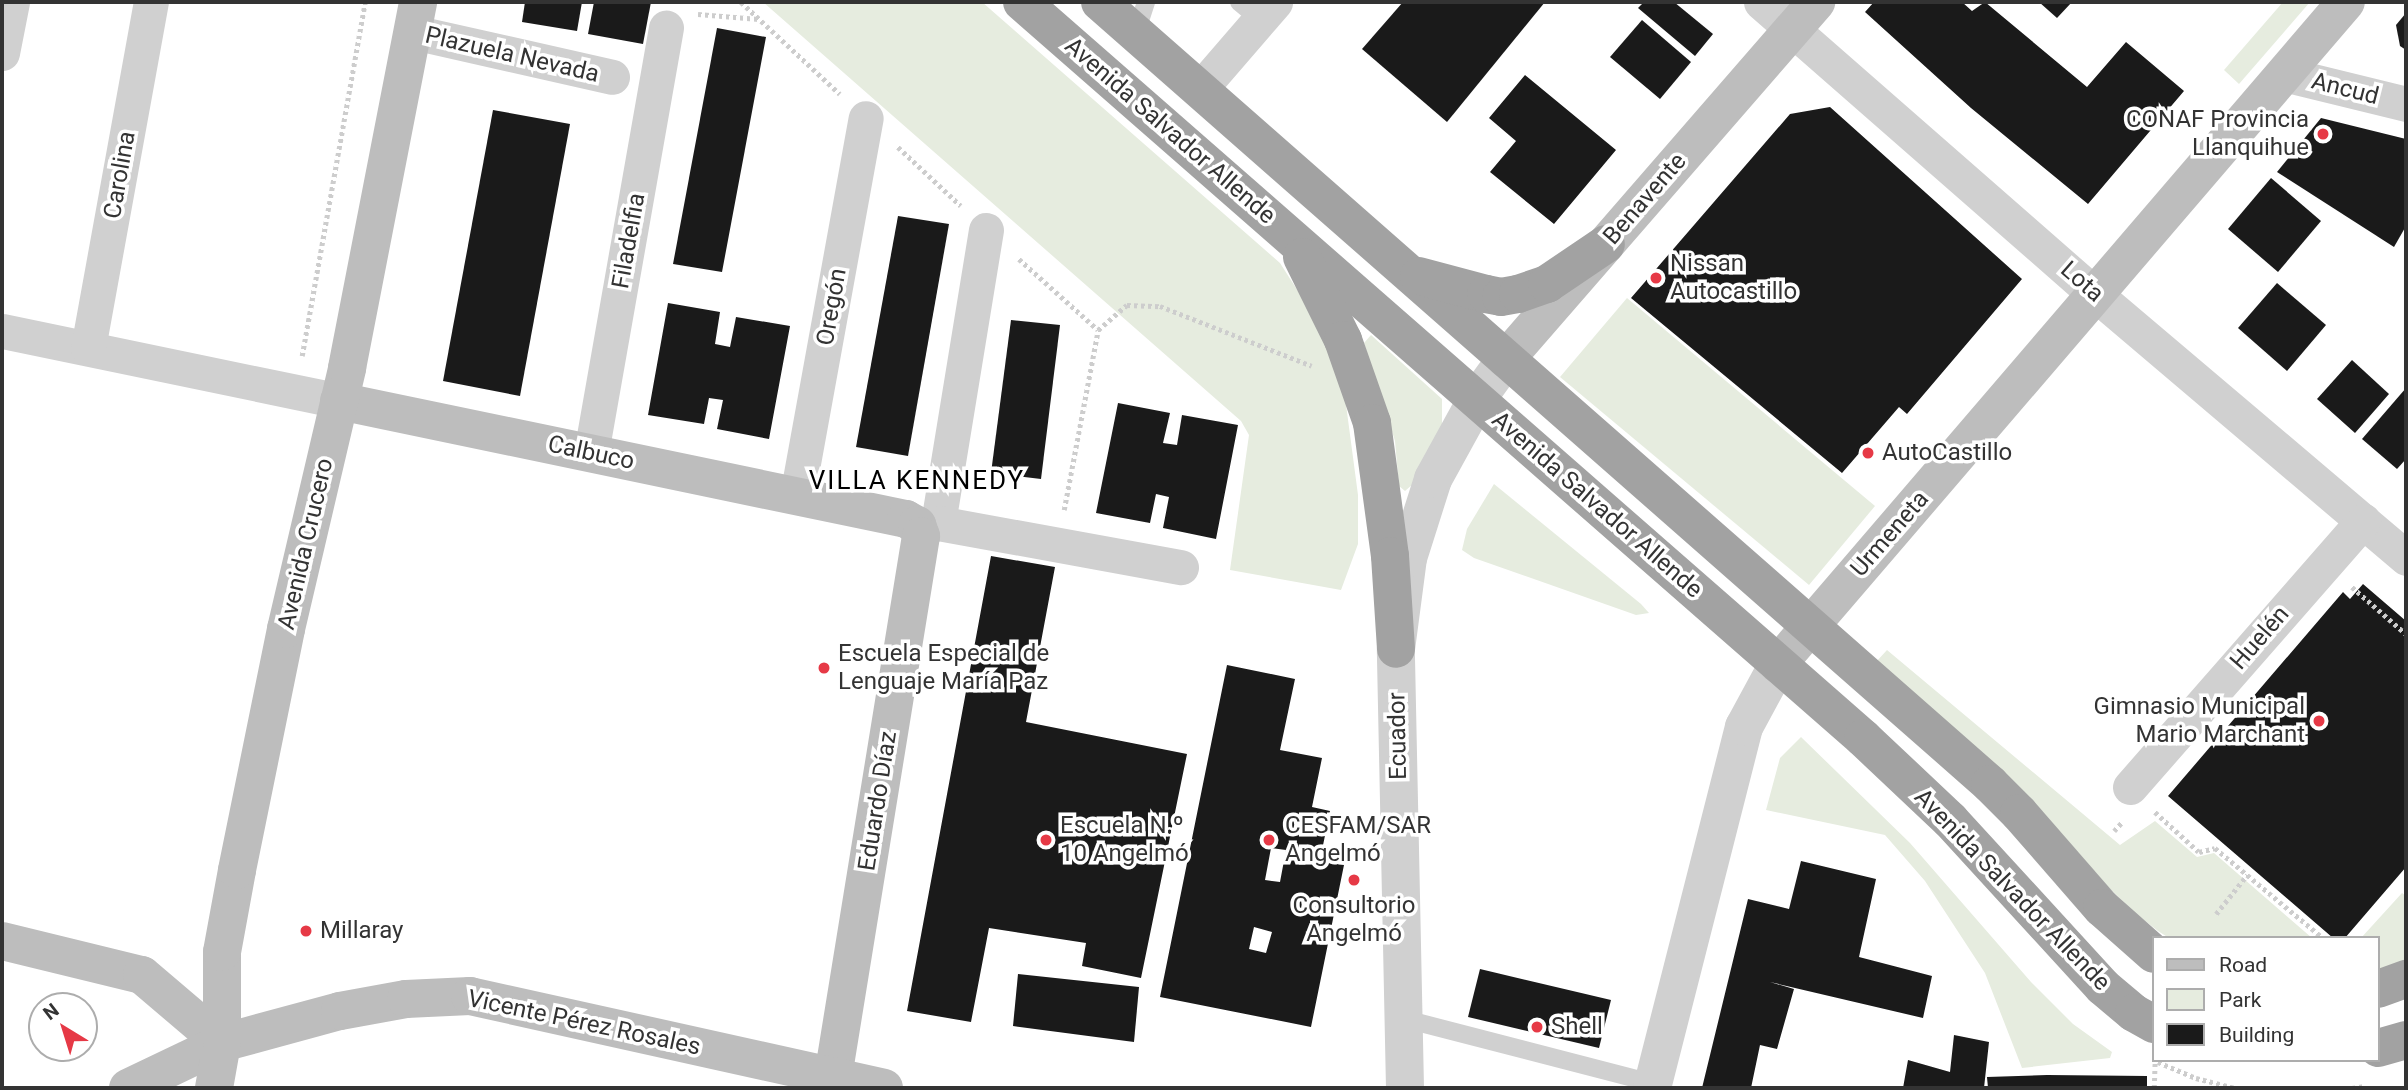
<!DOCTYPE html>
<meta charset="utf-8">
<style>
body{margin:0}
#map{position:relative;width:2408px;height:1090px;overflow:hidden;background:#fff;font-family:Roboto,sans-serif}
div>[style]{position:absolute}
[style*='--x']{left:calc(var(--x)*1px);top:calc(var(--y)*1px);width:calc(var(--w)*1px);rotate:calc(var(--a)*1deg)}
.green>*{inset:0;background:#e6ecdf}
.building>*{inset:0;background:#1a1a1a}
.path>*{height:4.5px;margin-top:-2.25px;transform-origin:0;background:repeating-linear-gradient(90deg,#cdcdcd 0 3.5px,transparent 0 7px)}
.service>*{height:18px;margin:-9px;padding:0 9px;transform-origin:9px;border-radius:9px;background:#d0d0d0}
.minor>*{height:35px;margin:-17.5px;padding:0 17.5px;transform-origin:17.5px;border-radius:17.5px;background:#d0d0d0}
.tertiary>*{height:38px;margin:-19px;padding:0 19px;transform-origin:19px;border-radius:19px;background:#d0d0d0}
.secondary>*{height:38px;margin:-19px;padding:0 19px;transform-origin:19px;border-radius:19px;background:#bdbdbd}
.trunk>*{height:38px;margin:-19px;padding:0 19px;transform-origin:19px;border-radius:19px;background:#a2a2a2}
.dots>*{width:19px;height:19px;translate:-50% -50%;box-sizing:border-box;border:4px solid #fff;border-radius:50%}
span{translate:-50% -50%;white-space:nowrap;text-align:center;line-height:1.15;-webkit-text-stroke:7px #fff;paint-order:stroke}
.street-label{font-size:24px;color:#333}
.poi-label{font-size:24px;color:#333}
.right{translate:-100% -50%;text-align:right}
.left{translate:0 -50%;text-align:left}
.neighbourhood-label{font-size:26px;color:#000;letter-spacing:2px}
.frame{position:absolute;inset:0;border:4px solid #333;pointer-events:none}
.legend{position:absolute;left:2152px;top:936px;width:228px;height:126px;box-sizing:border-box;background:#fff;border:2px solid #adadad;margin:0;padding:9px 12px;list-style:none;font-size:21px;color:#333}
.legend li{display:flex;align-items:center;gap:14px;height:35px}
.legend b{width:35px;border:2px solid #adadad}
.north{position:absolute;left:28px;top:992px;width:70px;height:70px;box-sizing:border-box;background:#fff;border:2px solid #adadad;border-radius:50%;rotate:322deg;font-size:19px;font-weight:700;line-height:28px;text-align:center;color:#333}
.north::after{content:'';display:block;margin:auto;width:24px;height:32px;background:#e63946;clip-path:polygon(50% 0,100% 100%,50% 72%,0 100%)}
</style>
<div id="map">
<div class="green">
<div style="clip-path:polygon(763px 2px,982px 2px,1280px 263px,1319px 324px,1345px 397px,1358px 495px,1358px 544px,1341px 590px,1230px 570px,1249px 435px,1241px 421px)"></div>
<div style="clip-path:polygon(2283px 2px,2310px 2px,2239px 84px,2224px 70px)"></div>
<div style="clip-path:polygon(1627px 298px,1875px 506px,1809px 585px,1560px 377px)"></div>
<div style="clip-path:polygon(1371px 335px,1442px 399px,1442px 424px,1413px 484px,1405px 491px,1399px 486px,1395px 441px,1364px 343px)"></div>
<div style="clip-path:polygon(1494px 484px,1641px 604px,1649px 613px,1636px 615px,1474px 558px,1462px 550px,1467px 529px)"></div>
<div style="clip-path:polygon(1887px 650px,2120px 845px,2155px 821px,2197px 857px,2214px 853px,2312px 938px,2169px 938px,2158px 931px,2134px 912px,1876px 662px)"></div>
<div style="clip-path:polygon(1801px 737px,1910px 843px,2031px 982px,2073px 1024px,2112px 1052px,2110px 1058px,2022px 1068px,1985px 973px,1925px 881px,1885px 835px,1766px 810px,1780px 758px)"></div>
<div style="clip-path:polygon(2402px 893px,2406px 896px,2406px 960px,2378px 970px,2378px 938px,2361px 938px)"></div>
</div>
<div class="building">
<div style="clip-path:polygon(525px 2px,582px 2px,577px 31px,522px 22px)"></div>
<div style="clip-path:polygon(594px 2px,651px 2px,643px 44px,588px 34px)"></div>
<div style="clip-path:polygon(1403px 2px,1545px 2px,1447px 122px,1362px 49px)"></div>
<div style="clip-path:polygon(1644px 2px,1674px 2px,1713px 34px,1695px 56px,1638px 8px)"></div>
<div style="clip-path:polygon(1874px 2px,1962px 2px,1972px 11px,1985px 2px,2087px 87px,2126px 42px,2184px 91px,2088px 204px,1971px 108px,1865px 12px)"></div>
<div style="clip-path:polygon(2039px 2px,2072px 2px,2057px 18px)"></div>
<div style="clip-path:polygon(2406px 13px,2406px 50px,2400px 46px,2396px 25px)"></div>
<div style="clip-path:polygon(1642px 20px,1691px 62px,1660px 99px,1610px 57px)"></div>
<div style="clip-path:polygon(717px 28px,766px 37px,722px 272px,673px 264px)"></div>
<div style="clip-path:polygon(1525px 75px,1616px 150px,1554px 224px,1490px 172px,1516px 141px,1489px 118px)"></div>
<div style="clip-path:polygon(1830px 107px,2022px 279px,1907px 414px,1899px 407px,1842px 473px,1631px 298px,1790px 114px)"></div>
<div style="clip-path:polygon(493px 110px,570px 124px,520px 396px,443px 381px)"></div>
<div style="clip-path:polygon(2321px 118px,2406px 139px,2406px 226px,2394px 247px,2277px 172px)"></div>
<div style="clip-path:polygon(2271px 178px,2321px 221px,2278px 272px,2228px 229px)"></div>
<div style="clip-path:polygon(898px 216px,949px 224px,908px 456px,856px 447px)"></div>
<div style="clip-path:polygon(2277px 283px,2326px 325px,2287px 371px,2238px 328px)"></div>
<div style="clip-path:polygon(668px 303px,720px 312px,715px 344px,730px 347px,736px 317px,790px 326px,769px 439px,717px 429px,723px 400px,709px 398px,704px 424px,648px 415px)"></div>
<div style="clip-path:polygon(1011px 320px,1060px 325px,1041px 479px,991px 473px)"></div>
<div style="clip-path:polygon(2352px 360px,2389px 394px,2355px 433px,2317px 399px)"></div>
<div style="clip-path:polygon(2406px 388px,2406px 459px,2397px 469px,2362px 439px)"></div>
<div style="clip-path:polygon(1118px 403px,1170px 413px,1163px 443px,1177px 445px,1182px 415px,1238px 425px,1216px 539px,1163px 528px,1169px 497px,1156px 494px,1150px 523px,1096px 513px)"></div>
<div style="clip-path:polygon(991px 556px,1055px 567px,1026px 722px,1187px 754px,1141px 978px,1082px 966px,1086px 943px,989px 928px,971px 1022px,907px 1011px)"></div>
<div style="clip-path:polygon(2363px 584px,2406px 621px,2406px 867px,2345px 938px,2333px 938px,2168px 796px,2343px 592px,2350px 599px)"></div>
<div style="clip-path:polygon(evenodd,1227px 665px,1295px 679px,1280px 750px,1322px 758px,1312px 807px,1330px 811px,1320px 860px,1344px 865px,1311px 1027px,1160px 997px,1227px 665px,1271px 848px,1286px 850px,1280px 882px,1265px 880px,1271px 848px,1227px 665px,1254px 927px,1272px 932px,1266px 953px,1249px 949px,1254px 927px)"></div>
<div style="clip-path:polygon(1801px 861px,1876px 879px,1859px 957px,1932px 976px,1923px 1018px,1770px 982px,1794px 989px,1777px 1049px,1760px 1045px,1751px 1088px,1702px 1088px,1748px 899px,1789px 909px)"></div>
<div style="clip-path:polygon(1480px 969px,1611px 1000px,1599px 1048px,1468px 1017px)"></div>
<div style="clip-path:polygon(1018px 974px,1139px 987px,1134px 1042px,1013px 1026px)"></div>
<div style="clip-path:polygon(1954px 1035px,1989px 1042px,1984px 1088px,1903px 1088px,1908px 1060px,1950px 1072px)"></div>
<div style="clip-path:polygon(2047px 1075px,2147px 1076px,2147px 1088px,1988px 1088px,1987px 1077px)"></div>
</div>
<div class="path">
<div style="--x:741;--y:2;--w:135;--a:42.9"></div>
<div style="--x:698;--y:14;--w:61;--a:4.7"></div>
<div style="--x:898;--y:147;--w:86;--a:43.1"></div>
<div style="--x:1019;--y:259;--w:106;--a:41.9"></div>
<div style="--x:1098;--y:330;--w:38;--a:-41"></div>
<div style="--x:1127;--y:305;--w:33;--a:2"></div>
<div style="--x:1160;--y:306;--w:163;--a:21.5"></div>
<div style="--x:302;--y:356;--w:360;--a:-79.9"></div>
<div style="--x:1064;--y:510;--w:183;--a:-79.3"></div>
<div style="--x:2352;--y:587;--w:72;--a:41"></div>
<div style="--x:2155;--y:812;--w:59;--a:42.3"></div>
<div style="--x:2199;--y:852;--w:16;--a:-14"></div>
<div style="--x:2215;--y:848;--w:141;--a:39.8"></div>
<div style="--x:2114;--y:831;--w:12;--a:-48"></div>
<div style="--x:2216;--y:914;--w:50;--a:-51.5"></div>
<div style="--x:2158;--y:1062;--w:41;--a:22.8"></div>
<div style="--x:2196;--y:1078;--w:40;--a:14.4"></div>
<div style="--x:2154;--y:1088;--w:27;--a:-88"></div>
<div style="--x:2352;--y:1088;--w:13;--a:-9"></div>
</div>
<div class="service">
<div style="--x:1239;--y:2;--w:26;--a:40"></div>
<div style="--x:1136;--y:33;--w:33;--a:-72"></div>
<div style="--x:1405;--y:1019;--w:256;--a:14.5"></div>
</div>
<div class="minor">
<div style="--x:1761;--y:2;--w:444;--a:41.2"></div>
<div style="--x:2095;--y:294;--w:408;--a:40.3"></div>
<div style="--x:413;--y:32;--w:204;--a:12.7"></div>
<div style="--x:2;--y:53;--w:52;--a:-78.9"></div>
<div style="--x:2284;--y:74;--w:126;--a:13.8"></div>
<div style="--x:1200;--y:89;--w:115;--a:-49.2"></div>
<div style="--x:2;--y:331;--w:344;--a:11.7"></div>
<div style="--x:88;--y:348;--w:352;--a:-79.7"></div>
<div style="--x:591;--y:453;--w:432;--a:-80"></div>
<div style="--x:797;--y:496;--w:384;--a:-79.7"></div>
<div style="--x:938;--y:523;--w:297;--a:-80.7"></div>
<div style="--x:917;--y:525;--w:21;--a:-5"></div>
<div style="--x:938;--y:523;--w:247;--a:10.3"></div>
<div style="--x:2130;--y:787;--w:354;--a:-48.8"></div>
</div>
<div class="tertiary">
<div style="--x:1405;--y:1088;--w:439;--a:-91.2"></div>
<div style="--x:1396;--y:649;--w:92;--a:-82.5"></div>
<div style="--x:1408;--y:558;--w:83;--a:-72.4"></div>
<div style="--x:1433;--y:479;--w:91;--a:-61.2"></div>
<div style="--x:1477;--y:399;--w:49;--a:-54.1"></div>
<div style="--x:1652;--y:1088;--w:373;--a:-75.7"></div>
<div style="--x:1744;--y:727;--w:72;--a:-61.6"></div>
</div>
<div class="secondary">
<div style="--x:1506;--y:359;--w:473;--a:-49"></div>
<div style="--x:339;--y:401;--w:579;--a:11.76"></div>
<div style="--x:906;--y:519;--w:13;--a:29"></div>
<div style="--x:917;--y:525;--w:12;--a:70"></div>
<div style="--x:921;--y:536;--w:548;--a:99.24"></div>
<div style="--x:1778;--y:664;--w:872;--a:-49.37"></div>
<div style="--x:2;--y:941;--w:144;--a:13.7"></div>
<div style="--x:142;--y:975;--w:105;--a:40.4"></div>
<div style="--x:128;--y:1088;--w:104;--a:-25.6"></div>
<div style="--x:222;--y:1043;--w:122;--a:-15.2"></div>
<div style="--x:340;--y:1011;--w:67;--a:-10.3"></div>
<div style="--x:406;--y:999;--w:64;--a:-2.7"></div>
<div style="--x:470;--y:996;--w:424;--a:12.5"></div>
<div style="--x:214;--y:1088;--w:46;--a:-79.9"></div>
<div style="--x:222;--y:1043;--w:91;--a:-90"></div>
<div style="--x:222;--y:952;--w:83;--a:-79.6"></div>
<div style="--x:237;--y:870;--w:246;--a:-78.5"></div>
<div style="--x:286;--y:629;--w:268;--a:-76.8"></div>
<div style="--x:347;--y:368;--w:373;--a:-79"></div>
</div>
<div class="trunk">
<div style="--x:1022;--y:2;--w:1118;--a:41.19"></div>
<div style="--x:1863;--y:738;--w:120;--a:43.3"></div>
<div style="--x:1950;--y:820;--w:226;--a:47.5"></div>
<div style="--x:2103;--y:987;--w:40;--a:40"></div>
<div style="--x:2134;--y:1013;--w:23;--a:29"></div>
<div style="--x:1100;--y:2;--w:1185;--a:41.3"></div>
<div style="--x:1990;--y:784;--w:41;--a:45"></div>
<div style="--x:2019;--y:813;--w:126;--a:48.9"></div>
<div style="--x:2102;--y:908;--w:69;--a:41.5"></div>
<div style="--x:1302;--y:257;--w:93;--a:63.7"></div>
<div style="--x:1343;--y:340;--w:88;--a:70.7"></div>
<div style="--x:1372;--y:423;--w:134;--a:82.3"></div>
<div style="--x:1390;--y:556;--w:93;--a:86.3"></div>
<div style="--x:1419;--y:276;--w:69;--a:15"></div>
<div style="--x:1486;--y:294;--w:15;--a:11"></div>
<div style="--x:1501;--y:297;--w:17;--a:-10"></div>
<div style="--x:1518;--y:294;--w:31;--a:-19"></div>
<div style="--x:1547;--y:284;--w:71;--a:-34.1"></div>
<div style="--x:2378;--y:989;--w:30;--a:-20"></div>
<div style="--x:2378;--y:1048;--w:29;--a:-16"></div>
</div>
<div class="dots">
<div style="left:2323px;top:134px;background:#e63946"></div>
<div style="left:1656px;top:278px;background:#e63946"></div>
<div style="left:1868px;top:453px;background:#e63946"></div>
<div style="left:824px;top:668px;background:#e63946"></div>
<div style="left:2319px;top:721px;background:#e63946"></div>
<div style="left:1046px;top:840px;background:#e63946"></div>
<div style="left:1269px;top:840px;background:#e63946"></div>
<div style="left:1354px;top:880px;background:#e63946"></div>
<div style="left:306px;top:931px;background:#e63946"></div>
<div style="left:1537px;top:1027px;background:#e63946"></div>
</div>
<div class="street-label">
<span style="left:512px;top:55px;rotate:13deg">Plazuela Nevada</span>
<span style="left:2345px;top:89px;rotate:14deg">Ancud</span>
<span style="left:1170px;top:131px;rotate:41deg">Avenida Salvador Allende</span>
<span style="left:120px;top:175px;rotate:-80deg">Carolina</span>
<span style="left:1645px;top:199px;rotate:-49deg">Benavente</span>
<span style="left:629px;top:241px;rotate:-80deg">Filadelfia</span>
<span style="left:2082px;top:282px;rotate:41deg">Lota</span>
<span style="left:832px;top:307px;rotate:-80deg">Oregón</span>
<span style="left:591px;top:453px;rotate:12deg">Calbuco</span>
<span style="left:1597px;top:505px;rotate:41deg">Avenida Salvador Allende</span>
<span style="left:1890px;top:534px;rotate:-49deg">Urmeneta</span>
<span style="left:306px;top:544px;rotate:-77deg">Avenida Crucero</span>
<span style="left:2260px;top:638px;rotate:-49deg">Huelén</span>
<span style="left:1398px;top:736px;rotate:-91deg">Ecuador</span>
<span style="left:878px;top:801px;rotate:-81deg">Eduardo Díaz</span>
<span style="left:2012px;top:890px;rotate:46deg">Avenida Salvador Allende</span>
<span style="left:584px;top:1023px;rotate:12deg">Vicente Pérez Rosales</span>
</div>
<div class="poi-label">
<span class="right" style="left:2309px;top:134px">CONAF Provincia<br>Llanquihue</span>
<span class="left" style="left:1670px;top:278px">Nissan<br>Autocastillo</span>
<span class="left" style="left:1882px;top:453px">AutoCastillo</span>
<span class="left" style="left:838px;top:668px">Escuela Especial de<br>Lenguaje María Paz</span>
<span class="right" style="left:2305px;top:721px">Gimnasio Municipal<br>Mario Marchant</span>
<span class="left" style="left:1060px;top:840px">Escuela N.º<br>10 Angelmó</span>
<span class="left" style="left:1285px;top:840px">CESFAM/SAR<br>Angelmó</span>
<span style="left:1354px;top:920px">Consultorio<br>Angelmó</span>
<span class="left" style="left:320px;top:931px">Millaray</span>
<span class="left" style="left:1551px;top:1027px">Shell</span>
</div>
<div class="neighbourhood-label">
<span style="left:917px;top:481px">VILLA KENNEDY</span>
</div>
<div class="frame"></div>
<ul class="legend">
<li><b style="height:9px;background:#bdbdbd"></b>Road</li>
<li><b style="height:19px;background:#e6ecdf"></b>Park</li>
<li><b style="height:19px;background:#1a1a1a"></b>Building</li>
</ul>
<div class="north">N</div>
</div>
